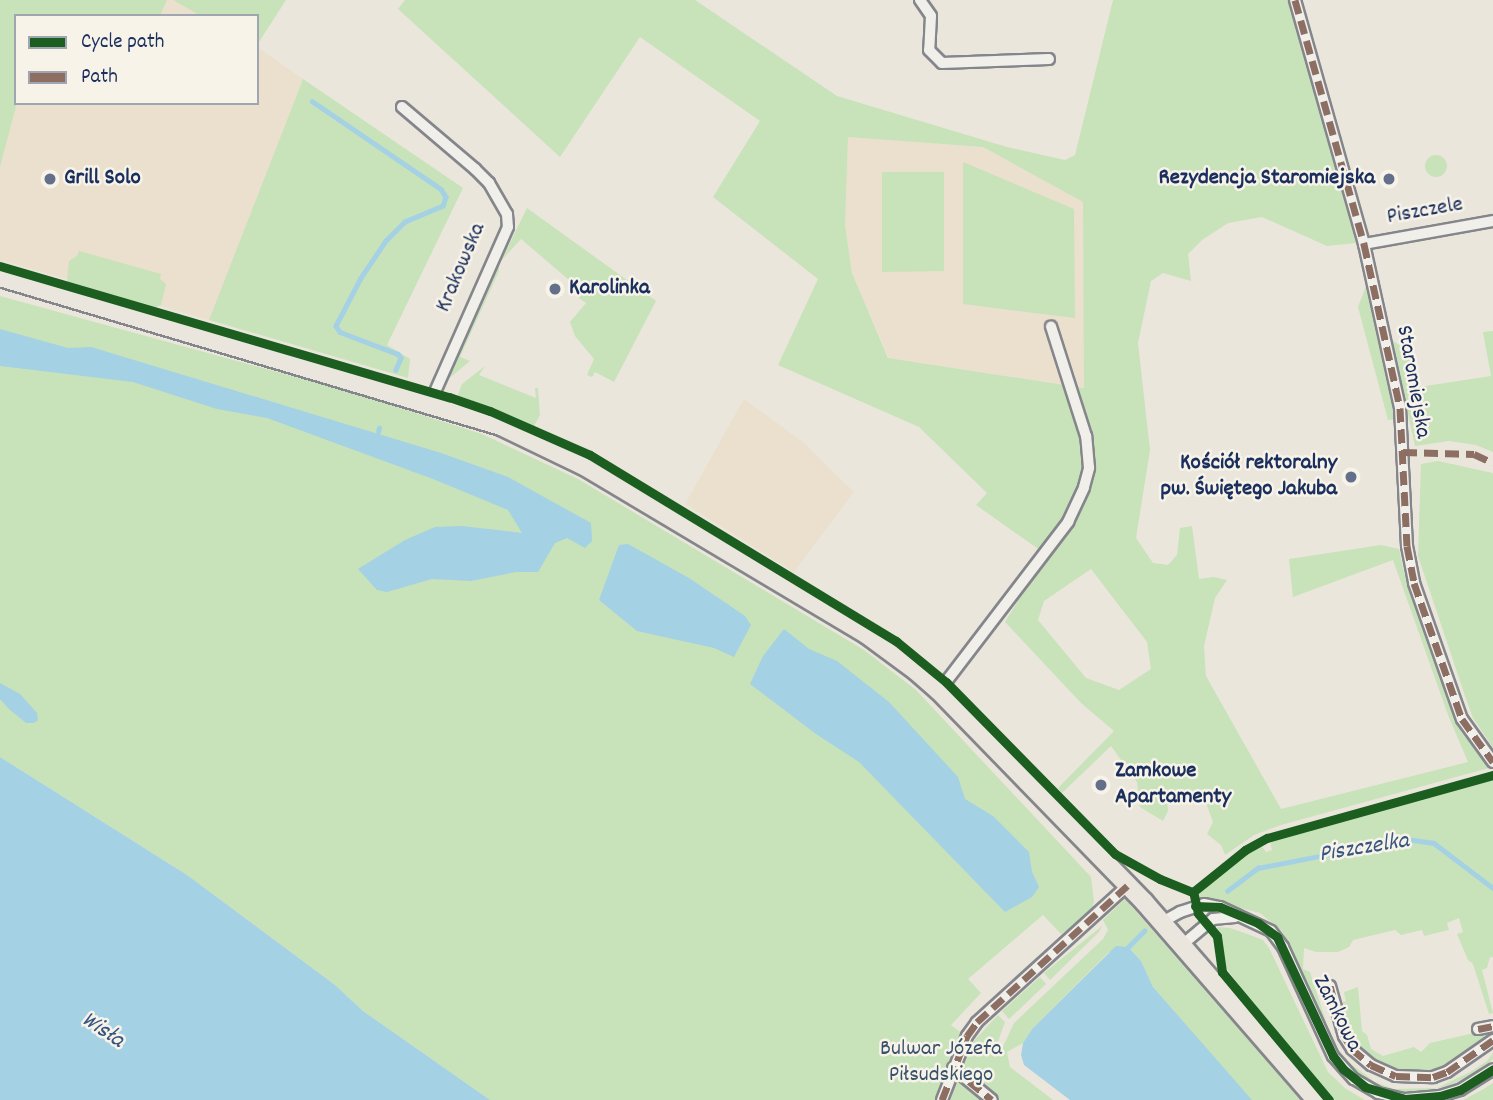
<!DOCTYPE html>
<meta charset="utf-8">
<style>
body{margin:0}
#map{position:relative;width:1493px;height:1100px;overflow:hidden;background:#ebe6dc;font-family:Dekko,sans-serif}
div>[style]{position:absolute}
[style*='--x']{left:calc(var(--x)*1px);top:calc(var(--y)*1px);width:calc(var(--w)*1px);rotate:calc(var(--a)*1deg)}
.built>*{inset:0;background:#eae0cd}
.green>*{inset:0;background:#c8e2ba}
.round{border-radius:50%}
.water>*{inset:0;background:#a4d1e4}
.stream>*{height:4.5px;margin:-2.25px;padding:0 2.25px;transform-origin:2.25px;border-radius:2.25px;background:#a4d1e4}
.roads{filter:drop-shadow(2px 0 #85868b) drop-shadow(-2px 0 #85868b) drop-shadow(0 2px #85868b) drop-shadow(0 -2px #85868b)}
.street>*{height:10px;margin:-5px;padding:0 5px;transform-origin:5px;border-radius:5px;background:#f1efea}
.primary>*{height:18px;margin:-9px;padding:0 9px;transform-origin:9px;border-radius:9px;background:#ebe6dd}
.quiet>*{height:7px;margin-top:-3.5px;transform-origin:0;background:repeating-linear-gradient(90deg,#8d6e63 0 14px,transparent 0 21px)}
.cycleway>*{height:9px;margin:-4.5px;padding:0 4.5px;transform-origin:4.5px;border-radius:4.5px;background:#1b5e20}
.dots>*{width:19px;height:19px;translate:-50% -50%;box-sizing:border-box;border:4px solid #f7f3e8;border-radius:50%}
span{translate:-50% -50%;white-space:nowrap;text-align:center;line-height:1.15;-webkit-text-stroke:5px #f7f3e8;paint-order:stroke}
.poi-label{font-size:23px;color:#1b2f5e;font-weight:700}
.left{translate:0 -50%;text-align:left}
.right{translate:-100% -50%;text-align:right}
.street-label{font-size:23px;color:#1b2f5e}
.park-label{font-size:23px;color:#38526b}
.water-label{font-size:24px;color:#365580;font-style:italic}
.legend{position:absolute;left:14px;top:14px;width:245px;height:91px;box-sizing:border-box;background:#f7f3e8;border:2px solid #9fa5b1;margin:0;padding:9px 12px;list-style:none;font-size:21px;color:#1b2f5e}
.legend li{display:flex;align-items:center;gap:14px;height:35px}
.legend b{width:35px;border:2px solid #9fa5b1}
</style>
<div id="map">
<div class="built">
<div style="clip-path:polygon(167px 0,173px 0,201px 16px,160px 16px)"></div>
<div style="clip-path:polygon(257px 47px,303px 79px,209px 320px,0 260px,0 167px,17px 103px,257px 103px)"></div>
<div style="clip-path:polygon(848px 137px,983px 147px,1083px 202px,1085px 388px,889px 358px,852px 273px,845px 225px)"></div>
<div style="clip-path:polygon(744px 399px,803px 442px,854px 492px,794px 572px,685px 504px)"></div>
</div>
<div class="green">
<div style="clip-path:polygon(0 0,167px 0,160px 16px,16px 16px,17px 103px,0 167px)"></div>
<div style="clip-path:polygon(173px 0,286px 0,257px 45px,257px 16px,201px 16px)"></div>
<div style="clip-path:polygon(evenodd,405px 0,695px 0,837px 96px,1007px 147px,1065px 160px,1075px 155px,1113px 0,1289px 0,1356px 243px,1327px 246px,1262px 217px,1228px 223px,1202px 240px,1188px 254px,1191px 281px,1163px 273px,1151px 281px,1138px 343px,1150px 450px,1136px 538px,1153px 563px,1168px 565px,1177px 555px,1180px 528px,1192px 526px,1199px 579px,1214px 577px,1227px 580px,1215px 598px,1204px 646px,1206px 676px,1281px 809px,1468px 762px,1448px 715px,1393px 560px,1293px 597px,1289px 559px,1381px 545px,1399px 549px,1404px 573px,1461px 732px,1489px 768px,1281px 825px,1254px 835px,1225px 855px,1221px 845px,1207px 834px,1213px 822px,1206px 803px,1178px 794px,1167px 800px,1168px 811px,1163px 821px,1140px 807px,1137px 782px,1111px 746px,1062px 793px,1058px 788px,1114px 731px,1081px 703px,1005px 622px,1027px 586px,1022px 582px,1044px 553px,976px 505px,987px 493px,919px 427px,778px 365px,818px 279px,713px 197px,760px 121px,640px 37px,560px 157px,398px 9px,405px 0,848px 137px,983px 147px,1083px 202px,1084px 388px,888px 358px,852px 273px,845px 225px,848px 137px,405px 0,1091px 569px,1147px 642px,1151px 669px,1119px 690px,1086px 678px,1038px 620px,1044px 601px,1091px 569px)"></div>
<div style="clip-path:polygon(303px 79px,463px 188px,387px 345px,410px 359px,408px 378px,209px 320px)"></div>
<div class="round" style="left:1425px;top:155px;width:22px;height:22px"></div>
<div style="clip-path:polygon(963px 162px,1074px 209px,1075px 318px,963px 304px)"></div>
<div style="clip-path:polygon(882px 172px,944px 172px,944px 271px,882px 272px)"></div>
<div style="clip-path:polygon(527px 208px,656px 301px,614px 382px,595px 372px,592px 377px,587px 375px,594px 359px,575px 336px,570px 322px,586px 303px,579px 298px,583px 292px,521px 239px,501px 261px)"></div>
<div style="clip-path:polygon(79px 251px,161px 274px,160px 279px,166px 284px,161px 305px,154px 308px,67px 282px,69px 261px,77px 256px)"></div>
<div style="clip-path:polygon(499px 256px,499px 271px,460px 357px,470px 361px,447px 380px,444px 377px)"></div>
<div style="clip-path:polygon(1366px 286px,1374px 323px,1395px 419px,1388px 420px,1358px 307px)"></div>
<div style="clip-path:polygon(0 296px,343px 390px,482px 434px,578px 479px,864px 650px,916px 690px,1091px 877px,1094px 901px,1091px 914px,1061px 934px,1043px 915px,968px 979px,981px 993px,951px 1025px,973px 1042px,998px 1015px,1005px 1022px,995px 1050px,1001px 1051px,1014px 1023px,1103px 939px,1108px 930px,1103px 920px,1125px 899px,1301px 1100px,1252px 1100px,1247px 1096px,1153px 987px,1141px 961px,1128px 947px,1108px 953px,1032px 1029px,1023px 1043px,1007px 1052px,1010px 1067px,1053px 1100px,490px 1100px,363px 1011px,335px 985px,187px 875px,0 757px)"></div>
<div style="clip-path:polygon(1493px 331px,1493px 452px,1476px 445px,1449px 441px,1415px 446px,1392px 340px,1409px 352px,1419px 387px,1491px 376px,1483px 332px)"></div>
<div style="clip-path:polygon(485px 366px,479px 375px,536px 398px,535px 388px,538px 388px,540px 415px,534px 426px,457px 397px,462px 384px)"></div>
<div style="clip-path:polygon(1438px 461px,1493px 473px,1493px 748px,1473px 718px,1466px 699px,1418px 556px,1421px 464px)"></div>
<div style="clip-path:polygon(1493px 778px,1493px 957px,1490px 957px,1487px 968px,1482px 970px,1493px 1013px,1489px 1014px,1473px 964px,1468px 960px,1457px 934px,1463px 932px,1459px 918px,1447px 923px,1449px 930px,1424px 936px,1422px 930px,1401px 935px,1395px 930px,1353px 940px,1349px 947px,1338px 952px,1316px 952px,1304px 948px,1303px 969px,1310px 972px,1331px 1037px,1342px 1057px,1375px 1082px,1394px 1089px,1437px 1088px,1472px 1071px,1487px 1061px,1493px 1053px,1493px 1059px,1480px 1070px,1451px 1085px,1415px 1093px,1388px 1089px,1370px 1082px,1360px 1075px,1344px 1060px,1337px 1051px,1328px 1033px,1282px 931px,1260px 913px,1196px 897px,1247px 852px,1261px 845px,1266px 852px,1272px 850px,1270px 841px,1277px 837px)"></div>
<div style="clip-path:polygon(1102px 926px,1099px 932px,1050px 980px,1044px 973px)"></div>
<div style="clip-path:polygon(1217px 927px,1230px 928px,1250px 935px,1263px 940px,1269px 948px,1328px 1072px,1346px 1089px,1365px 1100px,1335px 1100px,1263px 1019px,1225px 966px)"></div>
<div style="clip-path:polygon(1040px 977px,1046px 984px,1009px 1019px,1002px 1011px)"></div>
<div style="clip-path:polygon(1358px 987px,1362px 1031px,1367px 1035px,1371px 1049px,1383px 1056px,1414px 1047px,1421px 1052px,1430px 1043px,1479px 1032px,1493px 1029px,1493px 1034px,1452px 1065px,1426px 1074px,1384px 1069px,1357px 1049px,1348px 1034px,1338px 1004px,1346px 1001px,1344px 992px)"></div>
<div style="clip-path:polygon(1493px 1083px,1493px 1100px,1463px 1100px,1482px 1090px)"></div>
</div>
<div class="water">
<div style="clip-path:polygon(0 329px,68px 348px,91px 347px,441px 453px,508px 477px,591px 523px,592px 541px,585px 548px,567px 538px,555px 543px,538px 572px,516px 572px,471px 581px,432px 579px,387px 592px,377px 590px,358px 569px,405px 540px,435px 527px,462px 526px,522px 533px,508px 510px,433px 479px,267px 418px,217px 409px,133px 382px,0 366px)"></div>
<div style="clip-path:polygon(628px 544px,689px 578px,745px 616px,751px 625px,734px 657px,714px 648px,637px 631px,599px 600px,619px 545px)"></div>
<div style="clip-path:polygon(784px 629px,809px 649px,837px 661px,889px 702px,958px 777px,965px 799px,993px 816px,1029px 852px,1032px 872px,1039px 887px,1032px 897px,1005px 912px,859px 762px,816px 734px,750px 684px,763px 656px)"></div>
<div style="clip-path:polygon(0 683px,20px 694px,37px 713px,38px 720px,34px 723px,26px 723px,9px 709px,0 699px)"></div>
<div style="clip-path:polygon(0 757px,187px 875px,335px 985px,363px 1011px,490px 1100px,0 1100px)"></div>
<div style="clip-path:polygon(1116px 946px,1128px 947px,1141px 961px,1153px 987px,1252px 1100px,1070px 1100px,1024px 1065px,1021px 1055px,1023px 1043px,1032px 1029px)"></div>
</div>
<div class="stream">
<div style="--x:312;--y:101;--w:156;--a:34.3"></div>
<div style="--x:441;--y:189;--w:9;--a:58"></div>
<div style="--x:446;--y:197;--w:9;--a:108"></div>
<div style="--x:443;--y:206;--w:41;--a:157.2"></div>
<div style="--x:405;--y:222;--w:27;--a:135"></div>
<div style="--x:386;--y:241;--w:45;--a:124"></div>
<div style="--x:361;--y:278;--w:54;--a:117.5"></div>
<div style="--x:336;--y:326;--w:7;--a:56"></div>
<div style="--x:340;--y:332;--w:62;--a:20.8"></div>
<div style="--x:398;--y:354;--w:5;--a:53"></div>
<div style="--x:401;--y:358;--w:13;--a:113"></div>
<div style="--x:378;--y:432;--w:4;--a:-76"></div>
<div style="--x:1227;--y:891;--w:39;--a:-37"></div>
<div style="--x:1258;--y:868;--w:151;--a:-11.1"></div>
<div style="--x:1406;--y:839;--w:28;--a:8"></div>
<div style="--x:1434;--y:843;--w:74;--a:37.3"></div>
<div style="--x:1128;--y:947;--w:23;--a:-45"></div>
</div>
<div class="roads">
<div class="street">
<div style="--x:920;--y:0;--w:19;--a:55"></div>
<div style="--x:931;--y:16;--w:34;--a:93"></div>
<div style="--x:929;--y:50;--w:18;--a:45"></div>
<div style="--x:942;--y:63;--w:107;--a:-2.1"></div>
<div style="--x:1295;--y:0;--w:254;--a:74.2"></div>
<div style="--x:1364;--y:244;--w:168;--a:77.6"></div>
<div style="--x:1400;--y:408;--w:138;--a:87.1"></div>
<div style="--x:1407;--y:546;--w:38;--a:79"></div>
<div style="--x:1414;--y:583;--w:144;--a:70.6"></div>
<div style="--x:1462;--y:719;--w:53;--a:54.2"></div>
<div style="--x:402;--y:107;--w:96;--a:40.3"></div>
<div style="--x:475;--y:169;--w:20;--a:45"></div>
<div style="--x:489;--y:183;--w:36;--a:60"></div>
<div style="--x:507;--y:214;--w:13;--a:86"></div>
<div style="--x:508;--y:227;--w:193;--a:113.9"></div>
<div style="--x:1364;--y:244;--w:131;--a:-10.1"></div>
<div style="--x:939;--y:691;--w:213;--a:-52.6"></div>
<div style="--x:1068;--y:522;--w:38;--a:-65"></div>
<div style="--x:1084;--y:487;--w:20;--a:-75"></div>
<div style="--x:1089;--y:468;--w:32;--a:-95"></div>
<div style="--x:1086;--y:436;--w:115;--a:-107.7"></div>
<div style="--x:1162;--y:922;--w:21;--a:-29"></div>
<div style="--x:1180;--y:912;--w:25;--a:-18"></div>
<div style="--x:1204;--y:904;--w:16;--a:11"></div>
<div style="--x:1220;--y:907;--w:56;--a:25.2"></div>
<div style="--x:1271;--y:931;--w:20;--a:53"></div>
<div style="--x:1283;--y:947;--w:120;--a:65.4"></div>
<div style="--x:1333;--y:1056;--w:31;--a:48"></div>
<div style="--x:1354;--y:1079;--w:28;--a:30"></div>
<div style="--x:1378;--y:1093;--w:28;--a:13"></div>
<div style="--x:1405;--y:1099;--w:35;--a:-5"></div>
<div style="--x:1440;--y:1096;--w:21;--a:-17"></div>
<div style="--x:1460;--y:1090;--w:39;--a:-32"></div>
<div style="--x:1182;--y:945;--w:40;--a:-40"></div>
<div style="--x:1213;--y:919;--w:22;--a:-5"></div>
<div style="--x:1330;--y:986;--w:52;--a:74.4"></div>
<div style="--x:1344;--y:1036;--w:15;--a:58"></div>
<div style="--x:1352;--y:1049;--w:25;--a:40"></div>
<div style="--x:1371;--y:1065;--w:27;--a:24"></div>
<div style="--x:1396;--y:1076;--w:37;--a:2"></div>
<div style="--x:1433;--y:1077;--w:15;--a:-20"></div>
<div style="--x:1447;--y:1072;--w:56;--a:-34.8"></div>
<div style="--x:1478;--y:1029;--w:15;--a:-11"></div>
<div style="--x:953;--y:1068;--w:50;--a:39.4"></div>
<div style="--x:942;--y:1100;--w:69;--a:-68.7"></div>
<div style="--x:967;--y:1036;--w:17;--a:-54"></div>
<div style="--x:977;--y:1022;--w:204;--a:-42.2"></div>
</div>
<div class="primary">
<div style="--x:0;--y:277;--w:523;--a:16.56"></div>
<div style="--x:501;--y:426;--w:92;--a:25.7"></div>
<div style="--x:584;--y:466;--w:328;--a:30.8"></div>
<div style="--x:866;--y:634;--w:62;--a:36.5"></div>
<div style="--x:916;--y:671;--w:30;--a:41"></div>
<div style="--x:939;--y:691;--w:294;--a:45.8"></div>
<div style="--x:1144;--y:902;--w:262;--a:49"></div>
</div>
</div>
<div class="quiet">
<div style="--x:1295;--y:0;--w:254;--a:74.2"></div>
<div style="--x:1364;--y:244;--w:168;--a:77.6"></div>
<div style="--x:1400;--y:408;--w:138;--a:87.1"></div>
<div style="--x:1407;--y:546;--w:38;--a:79"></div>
<div style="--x:1414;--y:583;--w:144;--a:70.6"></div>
<div style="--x:1462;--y:719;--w:53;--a:54.2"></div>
<div style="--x:1403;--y:452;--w:71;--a:1.6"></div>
<div style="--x:1474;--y:454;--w:21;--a:25"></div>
<div style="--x:1330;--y:986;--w:52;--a:74.4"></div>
<div style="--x:1344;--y:1036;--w:15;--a:58"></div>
<div style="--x:1352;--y:1049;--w:25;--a:40"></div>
<div style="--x:1371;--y:1065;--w:27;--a:24"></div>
<div style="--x:1396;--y:1076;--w:37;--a:2"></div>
<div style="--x:1433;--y:1077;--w:15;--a:-20"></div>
<div style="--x:1447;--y:1072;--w:56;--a:-34.8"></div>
<div style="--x:1478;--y:1029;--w:15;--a:-11"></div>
<div style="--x:953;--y:1068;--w:50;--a:39.4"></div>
<div style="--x:942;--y:1100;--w:69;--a:-68.7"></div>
<div style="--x:967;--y:1036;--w:17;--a:-54"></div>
<div style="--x:977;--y:1022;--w:204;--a:-42.2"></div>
</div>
<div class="cycleway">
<div style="--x:0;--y:266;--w:468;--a:16.3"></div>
<div style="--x:449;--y:397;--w:43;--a:18.9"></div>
<div style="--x:490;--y:411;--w:109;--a:23.7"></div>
<div style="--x:590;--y:455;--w:358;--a:31.3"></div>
<div style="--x:896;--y:641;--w:65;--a:39.4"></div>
<div style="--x:946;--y:682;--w:241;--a:45.5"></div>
<div style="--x:1115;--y:854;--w:51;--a:29.1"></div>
<div style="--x:1160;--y:879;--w:35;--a:22"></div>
<div style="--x:1195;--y:906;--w:25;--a:2"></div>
<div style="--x:1220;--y:907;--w:41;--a:22.8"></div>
<div style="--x:1258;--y:923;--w:24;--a:36"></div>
<div style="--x:1277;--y:937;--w:132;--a:64.8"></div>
<div style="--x:1333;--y:1056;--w:16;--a:52"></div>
<div style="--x:1343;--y:1069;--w:28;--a:39"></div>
<div style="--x:1365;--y:1087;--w:42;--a:16.7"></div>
<div style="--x:1405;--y:1099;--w:35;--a:-5"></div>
<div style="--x:1440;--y:1096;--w:21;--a:-17"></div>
<div style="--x:1460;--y:1090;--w:39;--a:-32"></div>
<div style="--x:1329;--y:1100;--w:167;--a:-129.9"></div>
<div style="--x:1222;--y:972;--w:36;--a:-98"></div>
<div style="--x:1217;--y:936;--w:30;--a:-130"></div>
<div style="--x:1198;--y:913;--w:22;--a:-103"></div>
<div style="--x:1193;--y:892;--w:67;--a:-38.9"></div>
<div style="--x:1245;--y:850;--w:25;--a:-29"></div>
<div style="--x:1267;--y:838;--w:235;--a:-15.6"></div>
</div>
<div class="dots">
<div style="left:50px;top:179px;background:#646f8a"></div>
<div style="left:1389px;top:179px;background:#646f8a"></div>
<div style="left:555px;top:289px;background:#646f8a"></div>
<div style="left:1351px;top:477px;background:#646f8a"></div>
<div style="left:1101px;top:785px;background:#646f8a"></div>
</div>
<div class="poi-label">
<span class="left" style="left:64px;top:179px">Grill Solo</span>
<span class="right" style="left:1375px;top:179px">Rezydencja Staromiejska</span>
<span class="left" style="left:569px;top:289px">Karolinka</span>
<span class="right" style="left:1337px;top:477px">Kościół rektoralny<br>pw. Świętego Jakuba</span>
<span class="left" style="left:1115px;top:785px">Zamkowe<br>Apartamenty</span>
</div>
<div class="street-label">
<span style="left:1425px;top:212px;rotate:-10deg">Piszczele</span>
<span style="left:462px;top:268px;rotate:-67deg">Krakowska</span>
<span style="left:1412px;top:382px;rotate:80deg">Staromiejska</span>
<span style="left:1336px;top:1014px;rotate:63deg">Zamkowa</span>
</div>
<div class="park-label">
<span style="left:941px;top:1063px">Bulwar Józefa<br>Piłsudskiego</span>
</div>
<div class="water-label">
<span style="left:1364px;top:849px;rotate:-9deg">Piszczelka</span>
<span style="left:102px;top:1031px;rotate:34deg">Wisła</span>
</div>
<ul class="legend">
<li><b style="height:9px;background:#1b5e20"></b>Cycle path</li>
<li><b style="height:9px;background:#8d6e63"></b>Path</li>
</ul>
</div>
